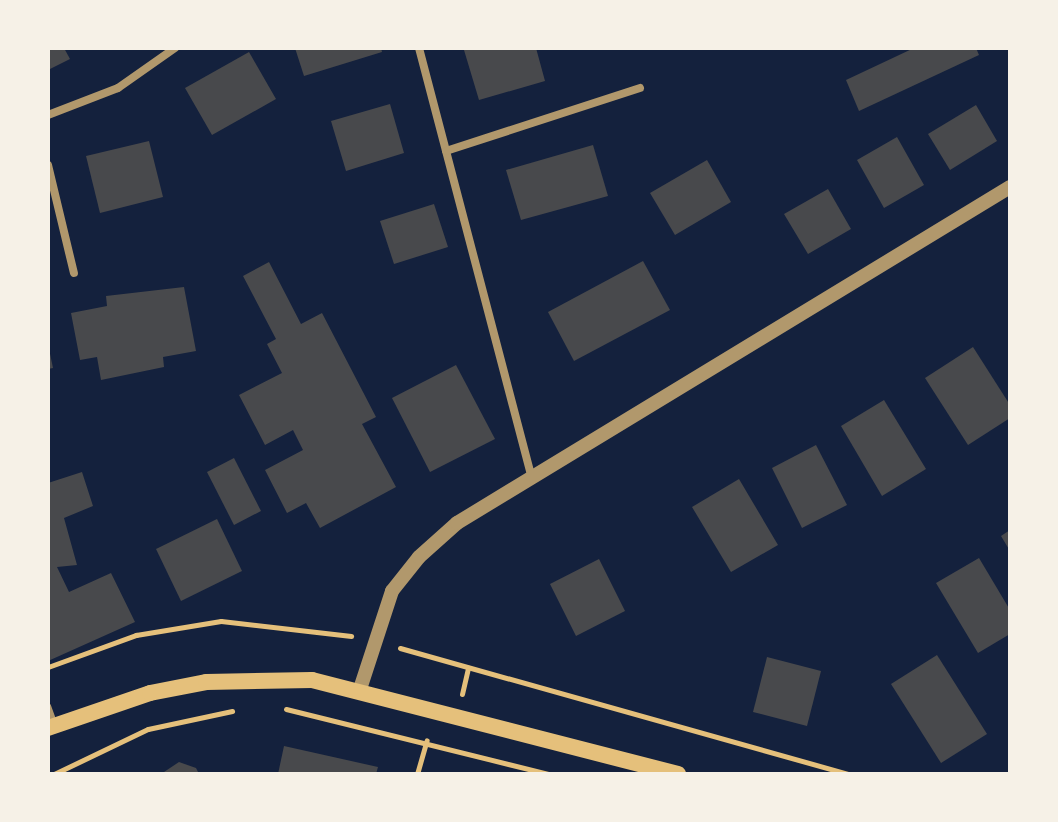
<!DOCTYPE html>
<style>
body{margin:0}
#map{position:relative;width:1058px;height:822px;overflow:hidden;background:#14213d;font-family:"DM Sans",sans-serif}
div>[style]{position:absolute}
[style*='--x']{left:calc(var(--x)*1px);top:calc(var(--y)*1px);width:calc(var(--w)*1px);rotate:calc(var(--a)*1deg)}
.building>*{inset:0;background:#48494c}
.path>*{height:5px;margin:-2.5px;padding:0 2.5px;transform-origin:2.5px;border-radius:2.5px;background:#e5c07b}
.service>*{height:6px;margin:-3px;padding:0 3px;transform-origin:3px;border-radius:3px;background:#b1986c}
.minor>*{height:8px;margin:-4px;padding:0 4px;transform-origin:4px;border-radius:4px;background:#b1986c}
.tertiary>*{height:14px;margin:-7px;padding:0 7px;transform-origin:7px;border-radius:7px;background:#b1986c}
.secondary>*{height:16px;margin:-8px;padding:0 8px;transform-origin:8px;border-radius:8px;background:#e5c07b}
span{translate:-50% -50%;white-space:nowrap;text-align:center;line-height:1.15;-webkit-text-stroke:6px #f6f1e7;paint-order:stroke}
.frame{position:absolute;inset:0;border:50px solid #f6f1e7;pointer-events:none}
</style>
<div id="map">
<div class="building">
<div style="clip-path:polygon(48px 48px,64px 48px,70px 59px,48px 70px)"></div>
<div style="clip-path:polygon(295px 48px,381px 48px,382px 52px,304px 76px)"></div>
<div style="clip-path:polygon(536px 48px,545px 81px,479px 100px,464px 50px)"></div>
<div style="clip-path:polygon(914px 48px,976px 48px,979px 55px,859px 111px,846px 80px)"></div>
<div style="clip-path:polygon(249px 52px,276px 99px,212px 135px,185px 88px)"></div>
<div style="clip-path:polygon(390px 104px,404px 153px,346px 171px,331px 121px)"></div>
<div style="clip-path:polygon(976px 105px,997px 141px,950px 170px,928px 134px)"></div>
<div style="clip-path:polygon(897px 137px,924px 185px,884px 208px,857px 160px)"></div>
<div style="clip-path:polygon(149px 141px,163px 197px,100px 213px,86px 156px)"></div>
<div style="clip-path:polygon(593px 145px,608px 196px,521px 220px,506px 170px)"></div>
<div style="clip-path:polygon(707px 160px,731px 202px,675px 235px,650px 193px)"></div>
<div style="clip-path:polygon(828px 189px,851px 229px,808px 254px,784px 214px)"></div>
<div style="clip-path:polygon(434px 204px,448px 247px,394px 264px,380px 221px)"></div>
<div style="clip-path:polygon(643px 261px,670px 310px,574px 361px,548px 312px)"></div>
<div style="clip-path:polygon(269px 262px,301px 324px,322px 313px,376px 417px,362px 424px,396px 487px,320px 528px,306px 503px,287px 513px,265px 470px,303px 450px,293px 430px,265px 445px,239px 395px,282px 373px,267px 344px,276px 339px,243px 276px)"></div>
<div style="clip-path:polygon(184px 287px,196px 351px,163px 357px,164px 367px,101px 380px,97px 357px,80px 360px,71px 313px,107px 306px,106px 296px)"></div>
<div style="clip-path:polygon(973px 347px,1010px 405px,1010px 418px,968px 445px,925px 378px)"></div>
<div style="clip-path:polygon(49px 349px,53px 368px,48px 369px,48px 350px)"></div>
<div style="clip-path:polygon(456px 365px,495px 439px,430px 472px,392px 398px)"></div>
<div style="clip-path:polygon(884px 400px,926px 469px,882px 496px,841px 426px)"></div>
<div style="clip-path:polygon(816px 445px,847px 505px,802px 528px,772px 468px)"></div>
<div style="clip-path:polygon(234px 458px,261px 511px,234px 525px,207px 472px)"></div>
<div style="clip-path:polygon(82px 472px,93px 506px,64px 518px,77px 565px,57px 567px,69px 592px,111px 573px,135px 622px,48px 661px,48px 483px)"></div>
<div style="clip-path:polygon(739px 479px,778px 545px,731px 572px,692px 507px)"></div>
<div style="clip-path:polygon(217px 519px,242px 571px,181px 601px,156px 549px)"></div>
<div style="clip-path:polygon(1010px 530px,1010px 551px,1001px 536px)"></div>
<div style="clip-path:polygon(979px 558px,1010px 610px,1010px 634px,978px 653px,936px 583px)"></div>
<div style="clip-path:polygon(599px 559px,625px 611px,576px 636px,550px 584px)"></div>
<div style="clip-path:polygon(937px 655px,987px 734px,941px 763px,891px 684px)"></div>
<div style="clip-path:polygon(767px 657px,821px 671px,807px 726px,753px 712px)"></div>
<div style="clip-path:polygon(284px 746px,378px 767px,376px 774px,278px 774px)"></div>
<div style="clip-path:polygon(179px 762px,196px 768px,199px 774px,161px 774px)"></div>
</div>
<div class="path">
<div style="--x:400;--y:648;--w:466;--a:15.7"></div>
<div style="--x:48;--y:667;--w:94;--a:-20"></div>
<div style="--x:136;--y:635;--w:86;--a:-9.4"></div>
<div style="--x:221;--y:621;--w:131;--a:6.6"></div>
<div style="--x:462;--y:694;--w:27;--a:-77"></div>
<div style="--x:286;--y:709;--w:271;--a:13.9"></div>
<div style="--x:54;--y:774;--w:104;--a:-25.6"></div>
<div style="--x:148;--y:729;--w:86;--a:-12.1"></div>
<div style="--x:417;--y:774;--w:35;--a:-74"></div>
</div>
<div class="service">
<div style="--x:48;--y:706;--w:20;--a:70"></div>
</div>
<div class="minor">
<div style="--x:419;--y:48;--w:442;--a:75.3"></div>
<div style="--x:48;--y:115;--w:75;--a:-21.1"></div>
<div style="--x:118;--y:88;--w:70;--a:-35.1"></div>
<div style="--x:446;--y:151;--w:204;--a:-18"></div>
<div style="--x:48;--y:165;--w:111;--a:76.5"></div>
</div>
<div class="tertiary">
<div style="--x:360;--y:689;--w:103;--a:-71.9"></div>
<div style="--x:392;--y:591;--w:43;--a:-51.5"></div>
<div style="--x:419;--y:557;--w:51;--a:-41.8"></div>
<div style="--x:457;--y:523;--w:647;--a:-31.28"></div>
</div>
<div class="secondary">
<div style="--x:48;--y:728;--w:108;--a:-18.9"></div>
<div style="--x:150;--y:693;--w:57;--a:-11.1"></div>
<div style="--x:206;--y:682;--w:106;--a:-1.1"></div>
<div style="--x:312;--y:680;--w:378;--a:14.4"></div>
</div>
<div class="frame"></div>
</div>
